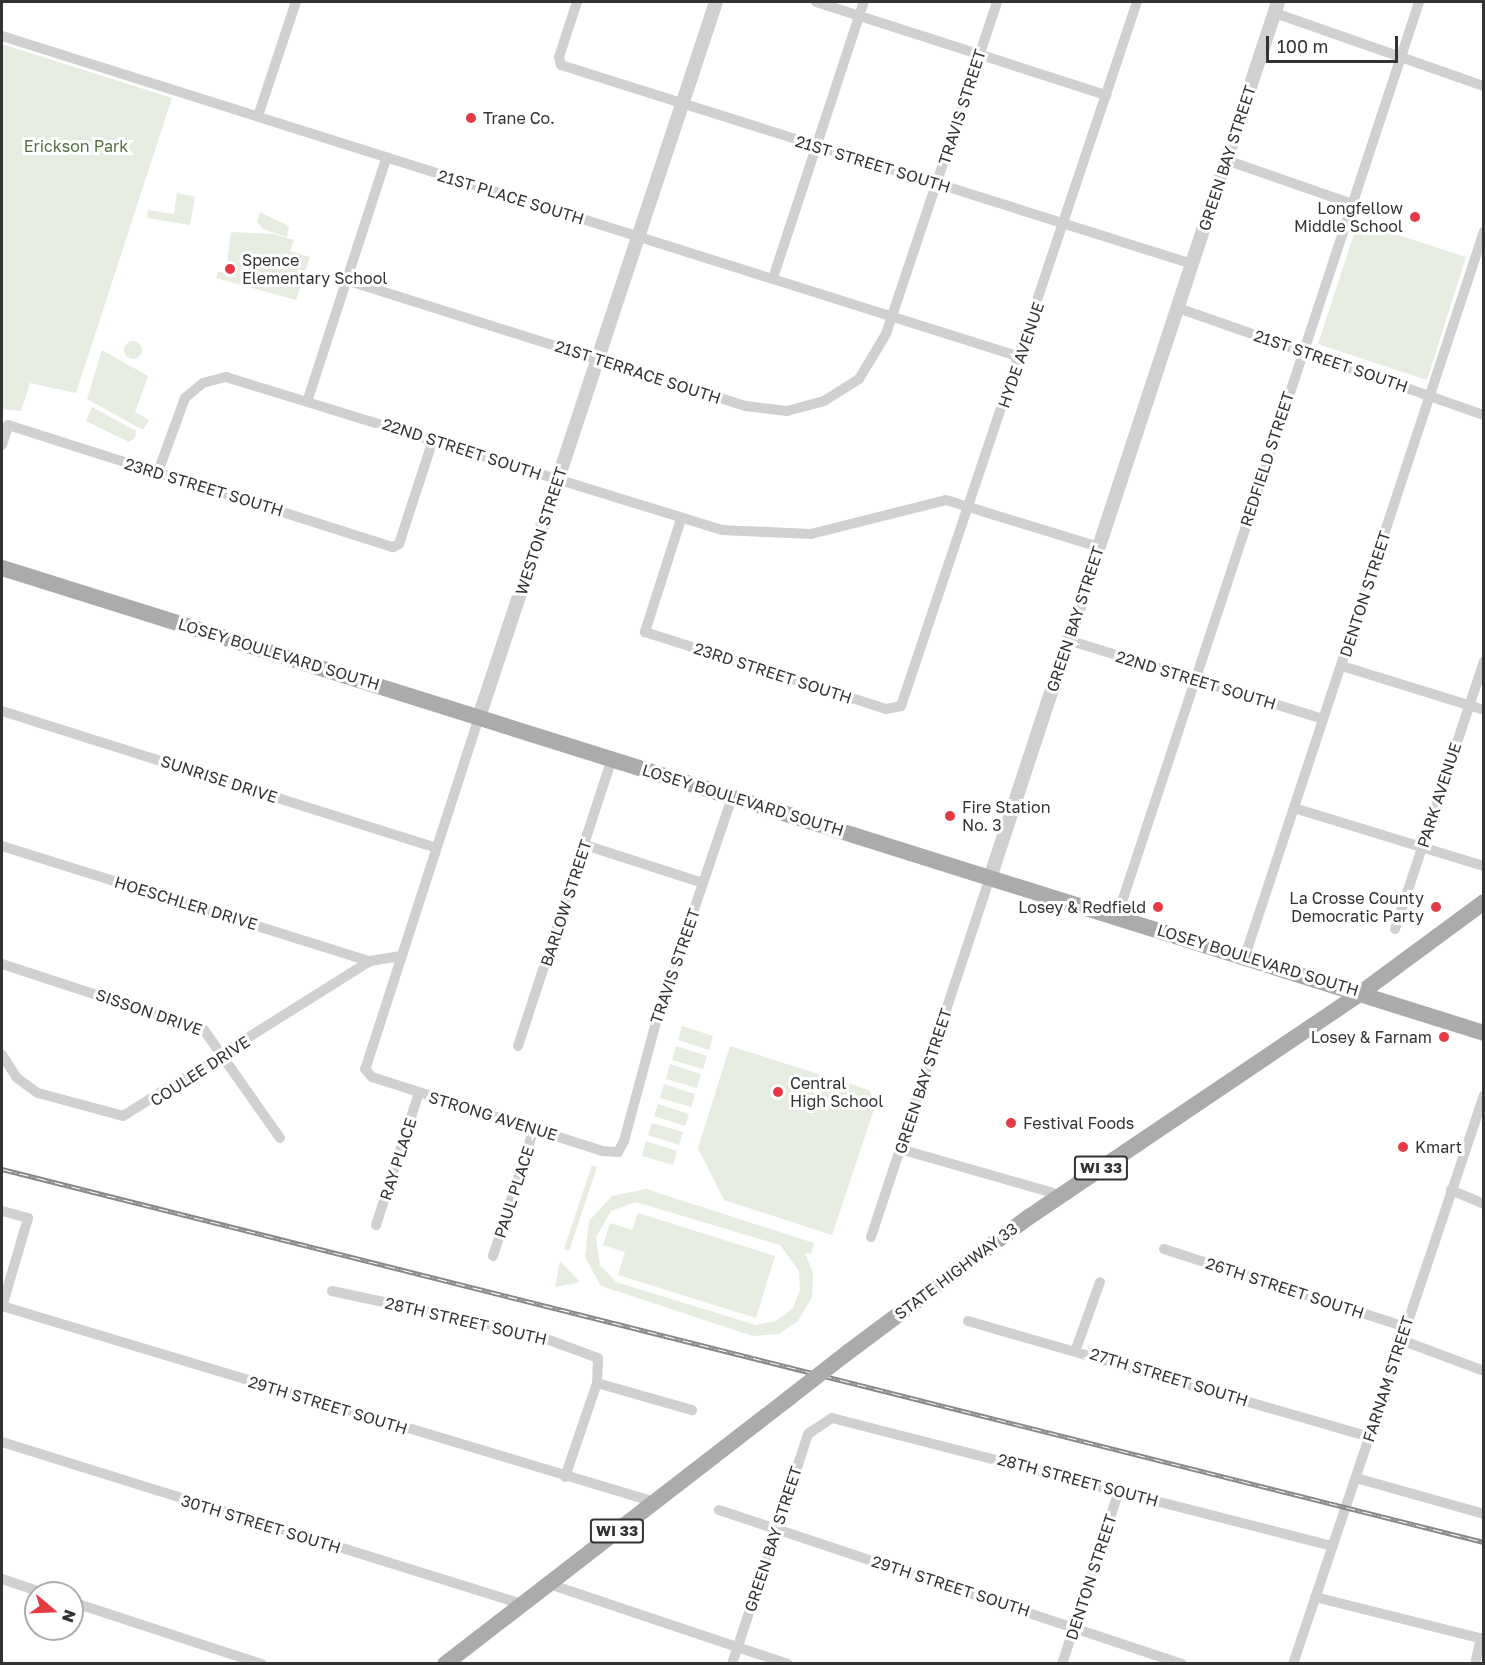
<!DOCTYPE html>
<style>
body{margin:0}
#map{position:relative;width:1485px;height:1665px;overflow:hidden;background:#fff;font-family:"Golos Text",sans-serif}
div>[style]{position:absolute}
[style*='--x']{left:calc(var(--x)*1px);top:calc(var(--y)*1px);width:calc(var(--w)*1px);rotate:calc(var(--a)*1deg)}
.green>*{inset:0;background:#e6ecdf}
.round{border-radius:50%}
.minor>*{height:10px;margin:-5px;padding:0 5px;transform-origin:5px;border-radius:5px;background:#d0d0d0}
.tertiary>*{height:14px;margin:-7px;padding:0 7px;transform-origin:7px;border-radius:7px;background:#d0d0d0}
.primary>*{height:16px;margin:-8px;padding:0 8px;transform-origin:8px;border-radius:8px;background:#ababab}
.rail>*{height:5px;margin-top:-2.5px;transform-origin:0;background:repeating-linear-gradient(90deg,#fff 0 9px,#888 0 18px);box-sizing:border-box;border-block:2px solid #888}
.primary-bridge>*{height:16px;margin:-8px;padding:0 8px;transform-origin:8px;border-radius:8px;background:#ababab}
.dots>*{width:16px;height:16px;translate:-50% -50%;box-sizing:border-box;border:3px solid #fff;border-radius:50%}
span{translate:-50% -50%;white-space:nowrap;text-align:center;line-height:1.15;-webkit-text-stroke:6px #fff;paint-order:stroke}
.shield-label span{padding:2px 4px;background:#fff;border:2px solid;border-radius:4px;-webkit-text-stroke-width:0}
.shield-label{font-size:15px;color:#333;font-weight:700}
.street-label{font-size:16px;color:#333}
.poi-label{font-size:16px;color:#333}
.left{translate:0 -50%;text-align:left}
.right{translate:-100% -50%;text-align:right}
.park-label{font-size:16px;color:#56703f}
.frame{position:absolute;inset:0;border:3px solid #333;pointer-events:none}
.north{position:absolute;left:24px;top:1581px;width:60px;height:60px;box-sizing:border-box;background:#fff;border:2px solid #adadad;border-radius:50%;rotate:109deg;font-size:16px;font-weight:700;line-height:24px;text-align:center;color:#333}
.north::after{content:'';display:block;margin:auto;width:21px;height:27px;background:#e63946;clip-path:polygon(50% 0,100% 100%,50% 72%,0 100%)}
.scale{position:absolute;left:1266px;top:36px;width:132px;height:27px;box-sizing:border-box;border:3px solid #333;border-top:0;padding-left:8px;font-size:18px;line-height:21px;white-space:nowrap;color:#333;-webkit-text-stroke:4px #fff;paint-order:stroke}
</style>
<div id="map">
<div class="green">
<div style="clip-path:polygon(2px 44px,172px 98px,76px 393px,30px 383px,21px 411px,2px 409px)"></div>
<div style="clip-path:polygon(177px 193px,195px 197px,190px 225px,147px 218px,148px 210px,174px 214px)"></div>
<div style="clip-path:polygon(260px 212px,289px 226px,287px 237px,263px 229px,257px 222px)"></div>
<div style="clip-path:polygon(1358px 222px,1466px 257px,1427px 380px,1318px 344px)"></div>
<div style="clip-path:polygon(231px 232px,274px 234px,294px 240px,290px 251px,310px 257px,296px 300px,216px 278px,218px 272px,226px 272px)"></div>
<div class="round" style="left:124px;top:341px;width:18px;height:18px"></div>
<div style="clip-path:polygon(102px 350px,148px 376px,135px 412px,149px 420px,143px 430px,87px 399px)"></div>
<div style="clip-path:polygon(92px 407px,136px 431px,135px 438px,129px 442px,86px 421px)"></div>
<div style="clip-path:polygon(682px 1026px,713px 1036px,709px 1050px,678px 1040px)"></div>
<div style="clip-path:polygon(676px 1046px,707px 1056px,703px 1069px,672px 1060px)"></div>
<div style="clip-path:polygon(730px 1046px,869px 1090px,876px 1103px,832px 1235px,724px 1200px,698px 1148px)"></div>
<div style="clip-path:polygon(670px 1064px,701px 1074px,697px 1088px,666px 1079px)"></div>
<div style="clip-path:polygon(664px 1084px,695px 1094px,691px 1107px,660px 1098px)"></div>
<div style="clip-path:polygon(658px 1104px,689px 1114px,685px 1126px,654px 1116px)"></div>
<div style="clip-path:polygon(652px 1123px,683px 1132px,679px 1145px,648px 1135px)"></div>
<div style="clip-path:polygon(646px 1141px,677px 1151px,673px 1165px,642px 1156px)"></div>
<div style="clip-path:polygon(592px 1165px,597px 1167px,569px 1251px,564px 1249px)"></div>
<div style="clip-path:polygon(evenodd,646px 1189px,814px 1243px,811px 1254px,805px 1253px,813px 1273px,812px 1297px,798px 1321px,779px 1334px,753px 1336px,601px 1286px,585px 1257px,589px 1221px,612px 1196px,646px 1189px,636px 1202px,780px 1245px,799px 1271px,800px 1290px,793px 1308px,776px 1321px,756px 1325px,616px 1282px,600px 1265px,596px 1237px,611px 1211px,636px 1202px)"></div>
<div style="clip-path:polygon(638px 1213px,775px 1256px,756px 1318px,618px 1275px,625px 1252px,603px 1245px,610px 1223px,632px 1230px)"></div>
<div style="clip-path:polygon(560px 1261px,579px 1281px,576px 1283px,555px 1287px)"></div>
</div>
<div class="minor">
<div style="--x:577;--y:2;--w:58;--a:108.1"></div>
<div style="--x:559;--y:57;--w:8;--a:76"></div>
<div style="--x:561;--y:65;--w:662;--a:17.5"></div>
<div style="--x:816;--y:2;--w:305;--a:17.8"></div>
<div style="--x:1275;--y:13;--w:221;--a:19.3"></div>
<div style="--x:2;--y:36;--w:1067;--a:17.5"></div>
<div style="--x:258;--y:116;--w:120;--a:-71.6"></div>
<div style="--x:1226;--y:160;--w:133;--a:19.2"></div>
<div style="--x:773;--y:278;--w:291;--a:-71.8"></div>
<div style="--x:346;--y:280;--w:418;--a:17.5"></div>
<div style="--x:745;--y:406;--w:42;--a:6.8"></div>
<div style="--x:787;--y:411;--w:38;--a:-15"></div>
<div style="--x:824;--y:401;--w:41;--a:-32.2"></div>
<div style="--x:859;--y:379;--w:52;--a:-59"></div>
<div style="--x:886;--y:334;--w:350;--a:-71.5"></div>
<div style="--x:1178;--y:308;--w:324;--a:19.3"></div>
<div style="--x:308;--y:399;--w:252;--a:-72"></div>
<div style="--x:2;--y:445;--w:21;--a:-73"></div>
<div style="--x:8;--y:425;--w:404;--a:17.6"></div>
<div style="--x:393;--y:547;--w:7;--a:-27"></div>
<div style="--x:399;--y:544;--w:109;--a:-71.9"></div>
<div style="--x:158;--y:472;--w:79;--a:-70"></div>
<div style="--x:185;--y:398;--w:23;--a:-40"></div>
<div style="--x:203;--y:383;--w:24;--a:-15"></div>
<div style="--x:226;--y:377;--w:519;--a:17.14"></div>
<div style="--x:722;--y:530;--w:89;--a:2.6"></div>
<div style="--x:811;--y:534;--w:139;--a:-14.1"></div>
<div style="--x:946;--y:500;--w:160;--a:17.1"></div>
<div style="--x:681;--y:519;--w:119;--a:107.7"></div>
<div style="--x:645;--y:632;--w:253;--a:17.7"></div>
<div style="--x:886;--y:709;--w:15;--a:-11"></div>
<div style="--x:901;--y:706;--w:743;--a:-71.47"></div>
<div style="--x:1068;--y:640;--w:267;--a:17.2"></div>
<div style="--x:1342;--y:666;--w:149;--a:17.2"></div>
<div style="--x:2;--y:711;--w:455;--a:17.5"></div>
<div style="--x:479;--y:717;--w:370;--a:107.9"></div>
<div style="--x:365;--y:1069;--w:11;--a:49"></div>
<div style="--x:372;--y:1077;--w:242;--a:17.8"></div>
<div style="--x:602;--y:1151;--w:16;--a:4"></div>
<div style="--x:618;--y:1152;--w:13;--a:-61"></div>
<div style="--x:624;--y:1141;--w:123;--a:-74.9"></div>
<div style="--x:656;--y:1022;--w:237;--a:-71.3"></div>
<div style="--x:1294;--y:808;--w:199;--a:17"></div>
<div style="--x:585;--y:845;--w:124;--a:17.9"></div>
<div style="--x:2;--y:846;--w:386;--a:17.4"></div>
<div style="--x:1117;--y:917;--w:964;--a:-71.73"></div>
<div style="--x:1395;--y:929;--w:282;--a:-71.6"></div>
<div style="--x:1245;--y:956;--w:763;--a:-71.75"></div>
<div style="--x:2;--y:964;--w:213;--a:18.1"></div>
<div style="--x:204;--y:1030;--w:132;--a:54.9"></div>
<div style="--x:518;--y:1046;--w:302;--a:-71.9"></div>
<div style="--x:2;--y:1055;--w:27;--a:57"></div>
<div style="--x:17;--y:1078;--w:26;--a:36"></div>
<div style="--x:38;--y:1093;--w:88;--a:15.1"></div>
<div style="--x:123;--y:1116;--w:292;--a:-32.1"></div>
<div style="--x:370;--y:961;--w:30;--a:-9"></div>
<div style="--x:900;--y:1149;--w:166;--a:16"></div>
<div style="--x:1451;--y:1190;--w:36;--a:23"></div>
<div style="--x:2;--y:1211;--w:27;--a:15"></div>
<div style="--x:28;--y:1218;--w:93;--a:106.3"></div>
<div style="--x:376;--y:1225;--w:139;--a:-72"></div>
<div style="--x:871;--y:1237;--w:378;--a:-71.7"></div>
<div style="--x:1164;--y:1249;--w:253;--a:17.9"></div>
<div style="--x:493;--y:1256;--w:134;--a:-72.2"></div>
<div style="--x:332;--y:1291;--w:202;--a:12"></div>
<div style="--x:530;--y:1333;--w:72;--a:20.2"></div>
<div style="--x:598;--y:1358;--w:25;--a:92"></div>
<div style="--x:597;--y:1383;--w:99;--a:108.8"></div>
<div style="--x:2;--y:1306;--w:682;--a:16.71"></div>
<div style="--x:968;--y:1321;--w:418;--a:16.1"></div>
<div style="--x:1401;--y:1340;--w:89;--a:20.5"></div>
<div style="--x:1076;--y:1349;--w:71;--a:-70.3"></div>
<div style="--x:597;--y:1383;--w:99;--a:15.9"></div>
<div style="--x:2;--y:1442;--w:545;--a:17.3"></div>
<div style="--x:1356;--y:1478;--w:133;--a:15.7"></div>
<div style="--x:719;--y:1510;--w:488;--a:18.4"></div>
<div style="--x:2;--y:1579;--w:44;--a:18.4"></div>
<div style="--x:549;--y:1584;--w:252;--a:18.5"></div>
<div style="--x:1315;--y:1597;--w:174;--a:14"></div>
<div style="--x:72;--y:1602;--w:200;--a:18.1"></div>
<div style="--x:732;--y:1664;--w:242;--a:-71.7"></div>
<div style="--x:808;--y:1434;--w:29;--a:-34"></div>
<div style="--x:832;--y:1418;--w:516;--a:14.36"></div>
<div style="--x:1062;--y:1664;--w:182;--a:-71.8"></div>
<div style="--x:1293;--y:1664;--w:600;--a:-71.44"></div>
<div style="--x:1475;--y:1664;--w:27;--a:-77"></div>
</div>
<div class="tertiary">
<div style="--x:479;--y:717;--w:753;--a:-71.66"></div>
<div style="--x:990;--y:878;--w:922;--a:-71.8"></div>
</div>
<div class="primary">
<div style="--x:2;--y:568;--w:1553;--a:17.42"></div>
<div style="--x:847;--y:1353;--w:227;--a:-36.8"></div>
<div style="--x:1029;--y:1217;--w:402;--a:-34"></div>
<div style="--x:1362;--y:992;--w:152;--a:-36.4"></div>
<div style="--x:445;--y:1664;--w:435;--a:-37.7"></div>
</div>
<div class="rail">
<div style="--x:2;--y:1169;--w:1528;--a:14.13"></div>
</div>
<div class="primary-bridge">
<div style="--x:789;--y:1398;--w:73;--a:-37.8"></div>
</div>
<div class="dots">
<div style="left:471px;top:118px;background:#e63946"></div>
<div style="left:1415px;top:217px;background:#e63946"></div>
<div style="left:230px;top:269px;background:#e63946"></div>
<div style="left:950px;top:816px;background:#e63946"></div>
<div style="left:1158px;top:907px;background:#e63946"></div>
<div style="left:1436px;top:907px;background:#e63946"></div>
<div style="left:1444px;top:1037px;background:#e63946"></div>
<div style="left:778px;top:1092px;background:#e63946"></div>
<div style="left:1011px;top:1123px;background:#e63946"></div>
<div style="left:1403px;top:1147px;background:#e63946"></div>
</div>
<div class="shield-label">
<span style="left:1101px;top:1168px">WI 33</span>
<span style="left:617px;top:1531px">WI 33</span>
</div>
<div class="street-label">
<span style="left:962px;top:107px;rotate:-72deg">TRAVIS STREET</span>
<span style="left:1227px;top:158px;rotate:-72deg">GREEN BAY STREET</span>
<span style="left:873px;top:164px;rotate:17deg">21ST STREET SOUTH</span>
<span style="left:511px;top:197px;rotate:17deg">21ST PLACE SOUTH</span>
<span style="left:1021px;top:355px;rotate:-71deg">HYDE AVENUE</span>
<span style="left:1331px;top:361px;rotate:19deg">21ST STREET SOUTH</span>
<span style="left:638px;top:372px;rotate:18deg">21ST TERRACE SOUTH</span>
<span style="left:462px;top:449px;rotate:18deg">22ND STREET SOUTH</span>
<span style="left:1267px;top:459px;rotate:-72deg">REDFIELD STREET</span>
<span style="left:204px;top:487px;rotate:17deg">23RD STREET SOUTH</span>
<span style="left:541px;top:531px;rotate:-72deg">WESTON STREET</span>
<span style="left:1365px;top:594px;rotate:-72deg">DENTON STREET</span>
<span style="left:1075px;top:619px;rotate:-72deg">GREEN BAY STREET</span>
<span style="left:279px;top:654px;rotate:17deg">LOSEY BOULEVARD SOUTH</span>
<span style="left:773px;top:673px;rotate:18deg">23RD STREET SOUTH</span>
<span style="left:1196px;top:680px;rotate:17deg">22ND STREET SOUTH</span>
<span style="left:219px;top:779px;rotate:18deg">SUNRISE DRIVE</span>
<span style="left:1439px;top:795px;rotate:-72deg">PARK AVENUE</span>
<span style="left:743px;top:800px;rotate:17deg">LOSEY BOULEVARD SOUTH</span>
<span style="left:186px;top:903px;rotate:17deg">HOESCHLER DRIVE</span>
<span style="left:566px;top:903px;rotate:-72deg">BARLOW STREET</span>
<span style="left:1258px;top:960px;rotate:17deg">LOSEY BOULEVARD SOUTH</span>
<span style="left:675px;top:966px;rotate:-71deg">TRAVIS STREET</span>
<span style="left:149px;top:1012px;rotate:19deg">SISSON DRIVE</span>
<span style="left:200px;top:1071px;rotate:-33deg">COULEE DRIVE</span>
<span style="left:923px;top:1081px;rotate:-72deg">GREEN BAY STREET</span>
<span style="left:493px;top:1116px;rotate:17deg">STRONG AVENUE</span>
<span style="left:398px;top:1159px;rotate:-72deg">RAY PLACE</span>
<span style="left:514px;top:1192px;rotate:-72deg">PAUL PLACE</span>
<span style="left:956px;top:1271px;rotate:-37deg">STATE HIGHWAY 33</span>
<span style="left:1285px;top:1288px;rotate:18deg">26TH STREET SOUTH</span>
<span style="left:466px;top:1321px;rotate:13deg">28TH STREET SOUTH</span>
<span style="left:1169px;top:1377px;rotate:17deg">27TH STREET SOUTH</span>
<span style="left:1388px;top:1379px;rotate:-72deg">FARNAM STREET</span>
<span style="left:328px;top:1405px;rotate:17deg">29TH STREET SOUTH</span>
<span style="left:1078px;top:1480px;rotate:15deg">28TH STREET SOUTH</span>
<span style="left:261px;top:1524px;rotate:17deg">30TH STREET SOUTH</span>
<span style="left:773px;top:1539px;rotate:-72deg">GREEN BAY STREET</span>
<span style="left:1091px;top:1577px;rotate:-72deg">DENTON STREET</span>
<span style="left:951px;top:1586px;rotate:18deg">29TH STREET SOUTH</span>
</div>
<div class="poi-label">
<span class="left" style="left:483px;top:118px">Trane Co.</span>
<span class="right" style="left:1403px;top:217px">Longfellow<br>Middle School</span>
<span class="left" style="left:242px;top:269px">Spence<br>Elementary School</span>
<span class="left" style="left:962px;top:816px">Fire Station<br>No. 3</span>
<span class="right" style="left:1424px;top:907px">La Crosse County<br>Democratic Party</span>
<span class="right" style="left:1146px;top:907px">Losey &amp; Redfield</span>
<span class="right" style="left:1432px;top:1037px">Losey &amp; Farnam</span>
<span class="left" style="left:790px;top:1092px">Central<br>High School</span>
<span class="left" style="left:1023px;top:1123px">Festival Foods</span>
<span class="left" style="left:1415px;top:1147px">Kmart</span>
</div>
<div class="park-label">
<span style="left:76px;top:146px">Erickson Park</span>
</div>
<div class="frame"></div>
<div class="north">N</div>
<div class="scale">100 m</div>
</div>
